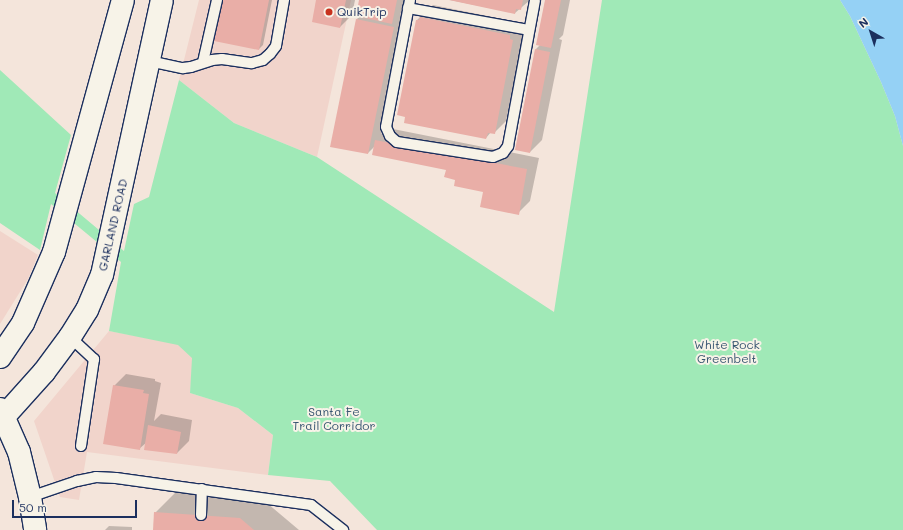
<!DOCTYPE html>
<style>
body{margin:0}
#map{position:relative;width:903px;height:530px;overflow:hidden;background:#f4e5db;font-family:Mali,sans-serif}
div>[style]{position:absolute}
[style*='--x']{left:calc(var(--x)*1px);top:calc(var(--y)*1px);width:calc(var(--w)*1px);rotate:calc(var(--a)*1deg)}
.built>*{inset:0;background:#f1d4cb}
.green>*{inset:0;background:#a0e9b7}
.water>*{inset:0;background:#95d1f5}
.shadow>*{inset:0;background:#0003}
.building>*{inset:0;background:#e9aea7}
.roads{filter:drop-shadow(1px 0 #1b2f5e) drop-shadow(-1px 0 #1b2f5e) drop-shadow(0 1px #1b2f5e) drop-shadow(0 -1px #1b2f5e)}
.service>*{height:10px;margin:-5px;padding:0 5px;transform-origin:5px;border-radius:5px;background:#f7f3e8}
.primary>*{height:22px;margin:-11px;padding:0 11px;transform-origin:11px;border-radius:11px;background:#f7f3e8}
.dots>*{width:11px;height:11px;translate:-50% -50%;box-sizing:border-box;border:2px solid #f7f3e8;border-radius:50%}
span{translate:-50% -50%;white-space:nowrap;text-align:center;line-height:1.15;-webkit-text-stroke:4px #f7f3e8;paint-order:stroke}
.poi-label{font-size:12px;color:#1b2f5e}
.left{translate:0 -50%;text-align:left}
.street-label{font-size:12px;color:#1b2f5e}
.park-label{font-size:12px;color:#365470}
.north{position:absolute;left:851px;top:12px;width:40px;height:40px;-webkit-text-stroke:3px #f7f3e8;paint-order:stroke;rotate:321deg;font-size:11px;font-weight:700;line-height:16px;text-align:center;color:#1b2f5e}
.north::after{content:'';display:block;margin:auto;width:14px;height:18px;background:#1b2f5e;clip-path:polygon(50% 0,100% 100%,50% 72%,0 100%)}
.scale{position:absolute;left:12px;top:500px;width:125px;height:18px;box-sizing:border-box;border:2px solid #1b2f5e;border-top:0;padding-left:5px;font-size:12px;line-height:14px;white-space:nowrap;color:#1b2f5e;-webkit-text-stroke:3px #f7f3e8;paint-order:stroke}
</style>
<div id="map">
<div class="built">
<div style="clip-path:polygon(199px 0,351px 0,317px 157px,234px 123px,179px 80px)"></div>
<div style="clip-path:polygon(0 231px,38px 255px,28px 279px,0 324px)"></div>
<div style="clip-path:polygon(109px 331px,178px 344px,193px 358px,190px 393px,238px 408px,273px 435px,268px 475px,87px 452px,79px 500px,60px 497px,34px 421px)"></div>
</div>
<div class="green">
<div style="clip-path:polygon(602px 0,840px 0,850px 16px,881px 82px,895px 116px,903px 146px,903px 530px,377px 530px,330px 481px,268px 475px,273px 435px,238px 408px,190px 393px,192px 358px,178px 345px,109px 331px,121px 262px,51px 204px,40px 250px,0 223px,0 70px,71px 135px,55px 193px,124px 251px,134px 204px,149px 197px,179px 80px,234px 123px,317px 157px,554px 312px)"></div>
</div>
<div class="water">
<div style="clip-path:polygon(840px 0,903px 0,903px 146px,895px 116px,881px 82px,850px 16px)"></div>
</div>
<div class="shadow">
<div style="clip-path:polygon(223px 0,272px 0,263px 45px,259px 49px)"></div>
<div style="clip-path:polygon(316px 0,355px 0,352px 15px,340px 27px)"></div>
<div style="clip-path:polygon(360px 0,406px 0,404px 11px,400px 14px,405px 15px,381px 134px,388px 128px,539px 158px,530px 201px,518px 213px,484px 191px,456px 179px,447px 169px,374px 147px,368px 153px,356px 20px,360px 16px)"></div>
<div style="clip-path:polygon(450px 0,530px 0,515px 13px)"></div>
<div style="clip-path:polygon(546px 0,570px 0,563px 35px,559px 39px,562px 40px,542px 140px,530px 152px,516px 149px,536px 49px,540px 45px)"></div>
<div style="clip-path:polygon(433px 5px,522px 23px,521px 27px,525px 28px,506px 121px,494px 133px,491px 132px,486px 138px,417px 20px)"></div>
<div style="clip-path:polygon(126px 374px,155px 379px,155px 381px,161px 383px,154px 421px,161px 414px,192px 420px,189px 441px,177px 453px,147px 442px,139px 449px,114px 386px)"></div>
<div style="clip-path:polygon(176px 492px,261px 498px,299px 530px,154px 530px,155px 513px)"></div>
<div style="clip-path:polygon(109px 526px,132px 527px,132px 530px,105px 530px)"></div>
</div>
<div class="building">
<div style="clip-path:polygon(222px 0,269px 0,259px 50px,214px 41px)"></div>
<div style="clip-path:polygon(316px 0,346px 0,340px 28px,312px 22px)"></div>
<div style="clip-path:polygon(359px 0,397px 0,392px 24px,356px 16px)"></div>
<div style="clip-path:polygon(449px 0,523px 0,521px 10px,516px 9px,515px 14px)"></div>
<div style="clip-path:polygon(545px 0,561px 0,551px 48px,536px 45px)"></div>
<div style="clip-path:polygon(420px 17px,510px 35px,510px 39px,513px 40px,495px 134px,488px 133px,486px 139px,404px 123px,405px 117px,397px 115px,416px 20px,419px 20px)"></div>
<div style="clip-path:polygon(356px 19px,394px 27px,368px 154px,330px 147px)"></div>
<div style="clip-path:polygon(535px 49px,550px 52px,530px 153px,515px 150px)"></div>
<div style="clip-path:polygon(375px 140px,527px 169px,519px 215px,480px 207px,483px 192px,454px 186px,455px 180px,444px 177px,446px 170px,372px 155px)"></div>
<div style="clip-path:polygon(113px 385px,144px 390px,143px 393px,149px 394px,140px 450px,103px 444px)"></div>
<div style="clip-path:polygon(148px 425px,181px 432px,177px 454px,144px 450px)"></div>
<div style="clip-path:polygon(154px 512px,240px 518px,254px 530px,153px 530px)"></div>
</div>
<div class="roads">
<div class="service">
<div style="--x:410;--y:0;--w:129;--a:100.7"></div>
<div style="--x:386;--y:127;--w:10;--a:66"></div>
<div style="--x:390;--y:136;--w:9;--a:41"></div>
<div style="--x:397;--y:142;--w:97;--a:8.9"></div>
<div style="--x:493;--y:157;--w:11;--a:-22"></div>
<div style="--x:503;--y:153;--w:9;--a:-54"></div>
<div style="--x:508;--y:146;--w:148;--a:-79.5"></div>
<div style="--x:408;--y:8;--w:123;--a:10.3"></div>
<div style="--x:149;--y:61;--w:35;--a:12"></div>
<div style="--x:183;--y:68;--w:8;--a:-7"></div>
<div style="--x:191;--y:67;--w:22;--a:-18"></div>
<div style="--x:212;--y:60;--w:10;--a:-6"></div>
<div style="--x:222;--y:59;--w:30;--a:8"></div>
<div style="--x:252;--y:63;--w:11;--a:-15"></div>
<div style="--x:263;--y:60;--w:9;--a:-41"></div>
<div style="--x:270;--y:54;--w:10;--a:-53"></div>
<div style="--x:276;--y:46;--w:47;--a:-80.1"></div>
<div style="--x:203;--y:62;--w:64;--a:-77.3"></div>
<div style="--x:70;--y:337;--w:33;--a:43"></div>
<div style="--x:94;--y:359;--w:88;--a:98.5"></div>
<div style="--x:30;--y:497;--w:50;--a:-18.8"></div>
<div style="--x:77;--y:481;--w:19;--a:-12"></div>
<div style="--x:96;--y:477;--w:20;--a:3"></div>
<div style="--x:116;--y:478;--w:197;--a:7.9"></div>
<div style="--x:311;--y:505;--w:41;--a:38"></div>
<div style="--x:201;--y:515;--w:26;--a:-88"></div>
</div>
<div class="primary">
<div style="--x:0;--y:357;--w:41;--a:-55.9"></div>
<div style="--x:23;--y:323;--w:77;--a:-66.4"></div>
<div style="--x:54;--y:252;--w:261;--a:-74.7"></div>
<div style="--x:0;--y:409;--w:47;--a:66.2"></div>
<div style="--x:19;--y:452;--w:46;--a:76.3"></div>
<div style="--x:30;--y:497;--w:33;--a:81"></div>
<div style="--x:0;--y:421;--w:66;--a:-48.1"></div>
<div style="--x:44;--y:372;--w:44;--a:-53.4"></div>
<div style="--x:70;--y:337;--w:32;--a:-58"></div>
<div style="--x:87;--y:310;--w:38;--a:-67"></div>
<div style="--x:102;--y:275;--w:281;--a:-77.7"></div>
</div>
</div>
<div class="dots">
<div style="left:329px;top:12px;background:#c8321e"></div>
</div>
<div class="poi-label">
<span class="left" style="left:337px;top:12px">QuikTrip</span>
</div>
<div class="street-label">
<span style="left:113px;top:225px;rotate:-77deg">GARLAND ROAD</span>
</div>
<div class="park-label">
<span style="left:727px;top:352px">White Rock<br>Greenbelt</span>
<span style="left:334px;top:419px">Santa Fe<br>Trail Corridor</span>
</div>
<div class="north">N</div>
<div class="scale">50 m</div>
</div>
